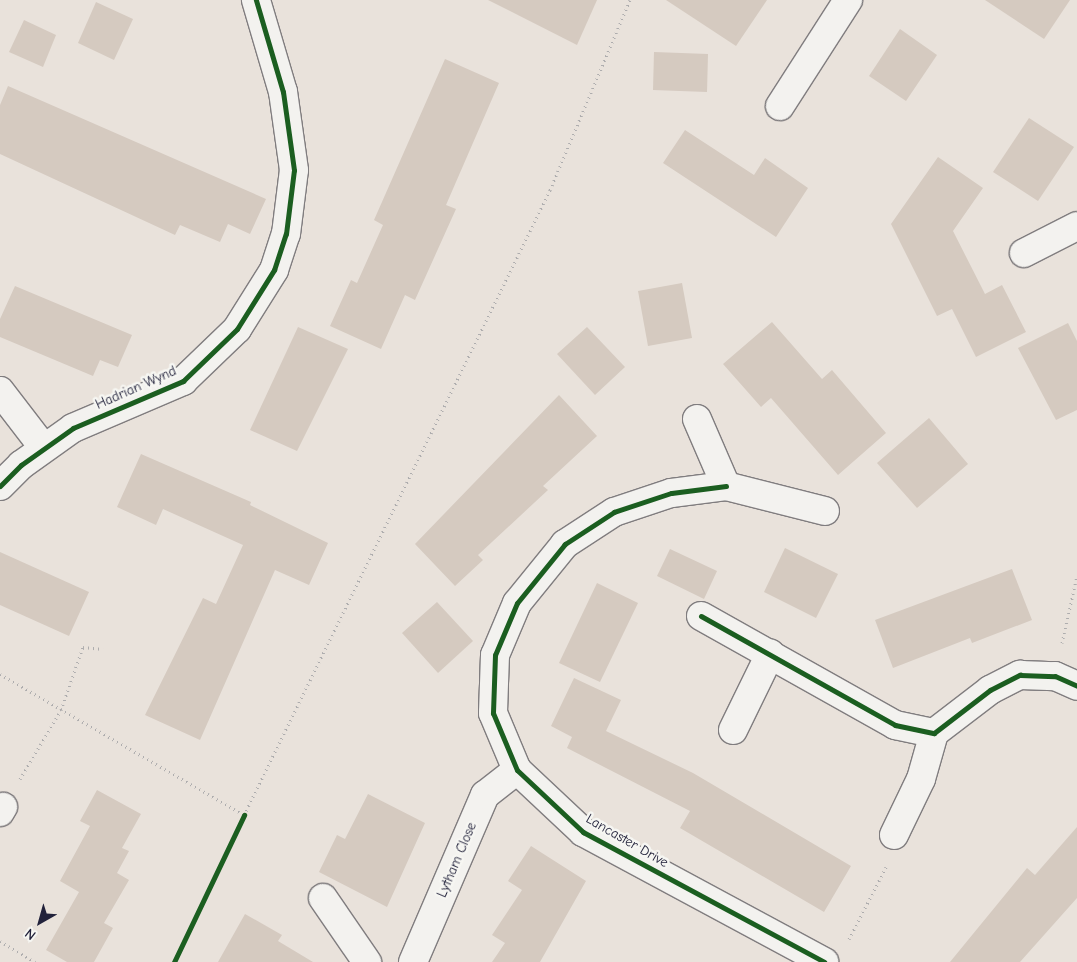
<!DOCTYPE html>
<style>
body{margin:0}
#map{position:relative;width:1077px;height:962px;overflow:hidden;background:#e9e2db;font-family:"Comic Neue",sans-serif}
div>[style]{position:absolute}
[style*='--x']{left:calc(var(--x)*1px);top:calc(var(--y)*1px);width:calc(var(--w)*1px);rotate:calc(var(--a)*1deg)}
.building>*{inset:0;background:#d5cac0}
.path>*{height:3px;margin-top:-1.5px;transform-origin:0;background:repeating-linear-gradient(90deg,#aeadae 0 1px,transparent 0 5px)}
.roads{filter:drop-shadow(1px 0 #807d7f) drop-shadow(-1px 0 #807d7f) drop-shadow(0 1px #807d7f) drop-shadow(0 -1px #807d7f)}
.minor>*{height:28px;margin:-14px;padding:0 14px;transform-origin:14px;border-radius:14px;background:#f3f2ef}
.cycleway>*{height:5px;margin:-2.5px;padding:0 2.5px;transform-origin:2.5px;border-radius:2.5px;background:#1b5e20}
span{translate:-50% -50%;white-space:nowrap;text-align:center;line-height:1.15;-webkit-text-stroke:5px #f6f6f2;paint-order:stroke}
.street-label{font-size:14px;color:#22223b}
.north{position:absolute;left:15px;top:897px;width:50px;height:50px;-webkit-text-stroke:4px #f6f6f2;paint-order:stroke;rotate:218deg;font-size:14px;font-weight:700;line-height:20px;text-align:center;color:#22223b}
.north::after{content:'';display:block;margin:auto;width:18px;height:22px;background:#22223b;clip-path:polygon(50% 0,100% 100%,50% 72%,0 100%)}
</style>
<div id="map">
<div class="building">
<div style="clip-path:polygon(488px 0,597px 0,577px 45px)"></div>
<div style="clip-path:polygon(666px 0,767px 0,736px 46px)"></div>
<div style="clip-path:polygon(985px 0,1070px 0,1044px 39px)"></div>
<div style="clip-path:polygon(96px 2px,133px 19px,114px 60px,78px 43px)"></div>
<div style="clip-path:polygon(24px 20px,56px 35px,43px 67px,9px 52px)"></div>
<div style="clip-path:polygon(900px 29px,937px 55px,906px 101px,869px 76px)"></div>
<div style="clip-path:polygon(654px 52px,708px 54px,707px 92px,653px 90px)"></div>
<div style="clip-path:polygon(445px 59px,499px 83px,446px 205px,456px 209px,415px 300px,405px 295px,381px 349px,330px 326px,351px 280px,357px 283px,383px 225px,374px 220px)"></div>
<div style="clip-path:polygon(8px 86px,266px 199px,250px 234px,228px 224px,220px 242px,180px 225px,175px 235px,0 154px,0 105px)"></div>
<div style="clip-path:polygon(1029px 118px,1074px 147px,1038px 201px,993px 172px)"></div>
<div style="clip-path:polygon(685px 130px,754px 175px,765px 158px,808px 188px,776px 237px,663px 163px)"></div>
<div style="clip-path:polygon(938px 157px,983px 188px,953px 231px,985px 294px,1002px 285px,1026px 332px,976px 357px,952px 309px,937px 316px,891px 224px)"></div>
<div style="clip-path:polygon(682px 283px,692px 338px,648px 346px,638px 291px)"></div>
<div style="clip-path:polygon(15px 286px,132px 335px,118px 367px,100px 360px,93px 376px,0 337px,0 319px)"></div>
<div style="clip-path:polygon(772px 322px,822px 379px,832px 370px,886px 433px,838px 475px,771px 398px,761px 407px,723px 364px)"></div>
<div style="clip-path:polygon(1068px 323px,1077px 341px,1077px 410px,1056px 420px,1018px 348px)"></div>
<div style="clip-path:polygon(298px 327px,348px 349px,297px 451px,250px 430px)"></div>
<div style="clip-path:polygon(587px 327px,625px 367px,595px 395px,557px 354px)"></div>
<div style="clip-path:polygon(559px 395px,597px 436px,543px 486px,548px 490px,478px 555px,483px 560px,455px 586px,415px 544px)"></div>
<div style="clip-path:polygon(929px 418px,968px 464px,917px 508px,877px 463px)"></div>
<div style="clip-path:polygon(141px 454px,251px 502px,250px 505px,328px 543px,309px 585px,275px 570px,200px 740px,145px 715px,203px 598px,216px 604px,243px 545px,163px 509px,156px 525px,117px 507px)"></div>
<div style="clip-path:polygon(785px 548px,838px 574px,816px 618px,764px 592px)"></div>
<div style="clip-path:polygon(670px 549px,717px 571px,704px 599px,657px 576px)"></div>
<div style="clip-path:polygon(0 552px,89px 592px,69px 636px,0 605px)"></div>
<div style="clip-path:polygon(1012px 569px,1032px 620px,972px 643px,970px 638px,893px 668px,875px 620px)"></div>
<div style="clip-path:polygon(597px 583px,638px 603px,600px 682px,559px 663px)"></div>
<div style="clip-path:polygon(437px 602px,473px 641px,438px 673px,402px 633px)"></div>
<div style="clip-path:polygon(574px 678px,621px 700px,606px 731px,693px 773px,851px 866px,824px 912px,680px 828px,690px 811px,567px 748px,572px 737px,551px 726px)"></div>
<div style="clip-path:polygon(97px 790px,141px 814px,122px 848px,129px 851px,117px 873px,129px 880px,104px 923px,113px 928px,94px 962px,67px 962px,46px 950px,79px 892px,60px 881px,90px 826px,80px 821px)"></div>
<div style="clip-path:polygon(368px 794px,425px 823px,387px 907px,319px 872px,337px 835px,345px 839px)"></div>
<div style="clip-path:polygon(1077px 827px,1077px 898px,1020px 962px,950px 962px,1027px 868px,1035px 875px)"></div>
<div style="clip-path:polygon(531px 846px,586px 881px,540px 962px,492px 962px,505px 943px,492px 935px,522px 890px,508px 881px)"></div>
<div style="clip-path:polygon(245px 914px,282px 935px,278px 941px,313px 962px,218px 962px)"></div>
</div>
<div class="path">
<div style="--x:1062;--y:643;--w:69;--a:-77.4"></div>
<div style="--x:0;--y:674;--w:282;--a:30"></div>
<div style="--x:244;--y:815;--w:696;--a:-63.91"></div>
<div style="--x:550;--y:190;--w:206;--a:-67.2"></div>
<div style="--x:20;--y:779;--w:80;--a:-59.3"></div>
<div style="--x:61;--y:710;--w:67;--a:-70.8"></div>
<div style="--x:83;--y:647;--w:20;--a:6"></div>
<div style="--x:849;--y:939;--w:81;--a:-62.8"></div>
<div style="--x:0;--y:941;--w:41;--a:31"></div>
</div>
<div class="roads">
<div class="minor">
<div style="--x:780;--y:106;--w:126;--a:-57.3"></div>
<div style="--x:1024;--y:253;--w:59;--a:-27"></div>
<div style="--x:0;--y:391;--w:71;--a:52.5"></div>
<div style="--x:697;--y:419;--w:73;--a:66.6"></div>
<div style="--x:726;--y:486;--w:102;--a:14.2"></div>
<div style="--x:0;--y:486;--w:30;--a:-45"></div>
<div style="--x:21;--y:465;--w:64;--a:-35.4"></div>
<div style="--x:73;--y:428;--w:120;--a:-23.1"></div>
<div style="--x:183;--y:381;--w:75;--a:-43.9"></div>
<div style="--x:237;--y:329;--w:70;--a:-57.9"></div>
<div style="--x:274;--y:270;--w:38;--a:-72"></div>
<div style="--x:286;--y:234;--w:64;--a:-82.9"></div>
<div style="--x:294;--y:170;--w:79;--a:-98"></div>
<div style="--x:283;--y:92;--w:96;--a:-106.4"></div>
<div style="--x:726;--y:486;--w:55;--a:172.7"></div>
<div style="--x:671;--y:493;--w:60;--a:161.6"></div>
<div style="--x:614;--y:512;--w:59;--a:146.9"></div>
<div style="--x:565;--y:544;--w:76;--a:129.1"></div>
<div style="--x:517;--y:603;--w:56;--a:112.9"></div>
<div style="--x:495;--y:655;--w:58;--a:92"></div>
<div style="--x:493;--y:713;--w:62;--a:67.2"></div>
<div style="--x:517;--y:770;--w:91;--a:43.2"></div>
<div style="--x:583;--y:832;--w:274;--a:28.3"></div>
<div style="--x:701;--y:616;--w:223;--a:29.3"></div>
<div style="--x:895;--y:725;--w:40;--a:12"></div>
<div style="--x:934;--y:733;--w:71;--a:-37.5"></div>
<div style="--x:990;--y:690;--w:34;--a:-27"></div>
<div style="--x:1020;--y:675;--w:35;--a:2"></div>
<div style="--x:1055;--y:676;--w:24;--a:24"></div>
<div style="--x:733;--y:730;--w:85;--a:-64"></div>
<div style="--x:0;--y:812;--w:6;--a:-59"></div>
<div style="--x:894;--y:835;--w:62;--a:-64.3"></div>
<div style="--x:921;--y:779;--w:48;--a:-74.2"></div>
<div style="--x:323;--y:898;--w:78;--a:55.5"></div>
<div style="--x:413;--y:962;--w:182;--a:-66.7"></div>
<div style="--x:485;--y:795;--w:41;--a:-38"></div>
</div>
</div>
<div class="cycleway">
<div style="--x:0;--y:486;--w:30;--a:-45"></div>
<div style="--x:21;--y:465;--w:64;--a:-35.4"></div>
<div style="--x:73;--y:428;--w:120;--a:-23.1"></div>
<div style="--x:183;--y:381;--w:75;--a:-43.9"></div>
<div style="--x:237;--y:329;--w:70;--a:-57.9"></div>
<div style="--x:274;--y:270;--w:38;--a:-72"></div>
<div style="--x:286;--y:234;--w:64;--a:-82.9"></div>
<div style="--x:294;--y:170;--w:79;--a:-98"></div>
<div style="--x:283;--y:92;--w:96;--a:-106.4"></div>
<div style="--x:726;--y:486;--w:55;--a:172.7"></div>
<div style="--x:671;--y:493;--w:60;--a:161.6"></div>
<div style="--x:614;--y:512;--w:59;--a:146.9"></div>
<div style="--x:565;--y:544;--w:76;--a:129.1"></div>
<div style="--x:517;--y:603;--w:56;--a:112.9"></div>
<div style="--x:495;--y:655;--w:58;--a:92"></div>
<div style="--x:493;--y:713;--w:62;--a:67.2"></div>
<div style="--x:517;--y:770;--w:91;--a:43.2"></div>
<div style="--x:583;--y:832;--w:274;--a:28.3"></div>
<div style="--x:701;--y:616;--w:223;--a:29.3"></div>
<div style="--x:895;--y:725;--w:40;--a:12"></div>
<div style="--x:934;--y:733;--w:71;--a:-37.5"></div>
<div style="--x:990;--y:690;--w:34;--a:-27"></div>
<div style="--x:1020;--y:675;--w:35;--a:2"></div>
<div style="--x:1055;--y:676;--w:24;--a:24"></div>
<div style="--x:174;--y:962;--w:163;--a:-64.5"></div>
</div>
<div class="street-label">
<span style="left:136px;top:388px;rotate:-24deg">Hadrian Wynd</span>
<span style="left:627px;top:841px;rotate:30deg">Lancaster Drive</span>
<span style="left:457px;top:860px;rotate:-67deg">Lytham Close</span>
</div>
<div class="north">N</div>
</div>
